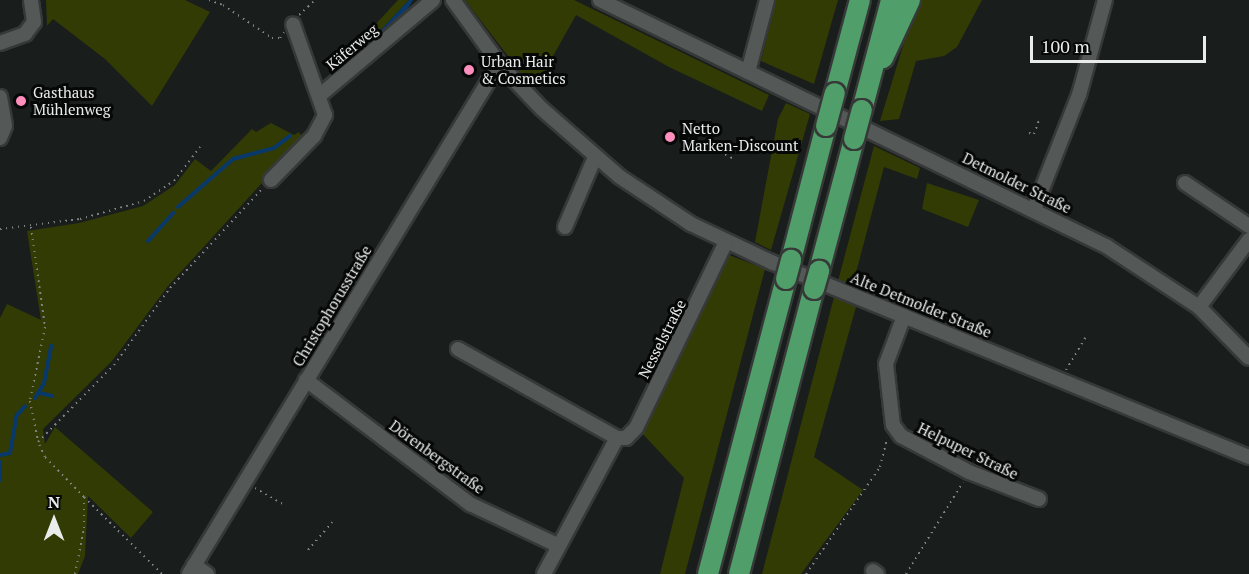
<!DOCTYPE html>
<meta charset="utf-8">
<style>
body{margin:0}
#map{position:relative;width:1249px;height:574px;overflow:hidden;background:#191d1c;font-family:"PT Serif",serif}
div>[style]{position:absolute}
[style*='--x']{left:calc(var(--x)*1px);top:calc(var(--y)*1px);width:calc(var(--w)*1px);rotate:calc(var(--a)*1deg)}
.green>*{inset:0;background:#323b04}
.water>*{inset:0;background:#09396b}
.stream>*{height:4px;margin:-2px;padding:0 2px;transform-origin:2px;border-radius:2px;background:#09396b}
.path>*{height:2px;margin-top:-1px;transform-origin:0;background:repeating-linear-gradient(90deg,#808382 0 1.5px,transparent 0 6px)}
.roads{filter:drop-shadow(2px 0 #373939) drop-shadow(-2px 0 #373939) drop-shadow(0 2px #373939) drop-shadow(0 -2px #373939)}
.minor>*{height:14px;margin:-7px;padding:0 7px;transform-origin:7px;border-radius:7px;background:#545857}
.highway>*{height:20px;margin:-10px;padding:0 10px;transform-origin:10px;border-radius:10px;background:#509e69}
.bridges{filter:drop-shadow(2px 0 #373939) drop-shadow(-2px 0 #373939) drop-shadow(0 2px #373939) drop-shadow(0 -2px #373939)}
.highway-bridge>*{height:20px;margin:-10px;padding:0 10px;transform-origin:10px;border-radius:10px;background:#509e69}
.dots>*{width:16px;height:16px;translate:-50% -50%;box-sizing:border-box;border:3px solid #060707;border-radius:50%}
span{translate:-50% -50%;white-space:nowrap;text-align:center;line-height:1.15;-webkit-text-stroke:6px #060707;paint-order:stroke}
.street-label{font-size:15px;color:#e9eceb}
.poi-label{font-size:15px;color:#e9eceb}
.left{translate:0 -50%;text-align:left}
.north{position:absolute;left:24px;top:490px;width:60px;height:60px;-webkit-text-stroke:4px #060707;paint-order:stroke;rotate:0deg;font-size:16px;font-weight:700;line-height:24px;text-align:center;color:#e9eceb}
.north::after{content:'';display:block;margin:auto;width:21px;height:27px;background:#e9eceb;clip-path:polygon(50% 0,100% 100%,50% 72%,0 100%)}
.scale{position:absolute;left:1030px;top:36px;width:176px;height:27px;box-sizing:border-box;border:3px solid #e9eceb;border-top:0;padding-left:8px;font-size:18px;line-height:21px;white-space:nowrap;color:#e9eceb;-webkit-text-stroke:4px #060707;paint-order:stroke}
</style>
<div id="map">
<div class="green">
<div style="clip-path:polygon(46px 0,185px 0,210px 12px,152px 106px,105px 59px,53px 19px,47px 26px)"></div>
<div style="clip-path:polygon(398px 0,409px 0,377px 34px,372px 28px)"></div>
<div style="clip-path:polygon(465px 0,574px 0,769px 95px,762px 111px,669px 67px,576px 15px,534px 90px)"></div>
<div style="clip-path:polygon(776px 0,838px 0,814px 84px,761px 61px)"></div>
<div style="clip-path:polygon(917px 0,982px 0,957px 47px,944px 56px,916px 61px,899px 119px,880px 121px)"></div>
<div style="clip-path:polygon(786px 103px,810px 114px,771px 250px,755px 242px,778px 119px)"></div>
<div style="clip-path:polygon(271px 123px,294px 135px,299px 132px,303px 138px,168px 286px,112px 361px,43px 429px,45px 444px,55px 427px,153px 512px,131px 538px,88px 496px,85px 556px,78px 574px,0 574px,0 318px,7px 304px,41px 320px,27px 231px,79px 223px,143px 206px,175px 185px,195px 159px,211px 171px,252px 129px,256px 132px)"></div>
<div style="clip-path:polygon(874px 146px,920px 168px,917px 179px,884px 167px,853px 284px,838px 281px)"></div>
<div style="clip-path:polygon(927px 183px,979px 200px,968px 227px,922px 209px)"></div>
<div style="clip-path:polygon(729px 255px,765px 269px,685px 574px,660px 574px,684px 478px,640px 431px)"></div>
<div style="clip-path:polygon(834px 297px,856px 307px,814px 457px,863px 490px,801px 574px,762px 574px)"></div>
</div>
<div class="water">
<div style="clip-path:polygon(409px 0,413px 0,407px 10px,379px 36px,326px 85px,321px 84px,367px 45px)"></div>
</div>
<div class="stream">
<div style="--x:178;--y:207;--w:73;--a:-41.1"></div>
<div style="--x:233;--y:159;--w:42;--a:-15"></div>
<div style="--x:274;--y:148;--w:20;--a:-37"></div>
<div style="--x:148;--y:241;--w:38;--a:-48"></div>
<div style="--x:40;--y:393;--w:12;--a:14"></div>
<div style="--x:35;--y:398;--w:17;--a:-59"></div>
<div style="--x:44;--y:383;--w:38;--a:-79"></div>
<div style="--x:0;--y:455;--w:10;--a:-11"></div>
<div style="--x:10;--y:453;--w:39;--a:-80"></div>
<div style="--x:17;--y:415;--w:12;--a:-48"></div>
<div style="--x:0;--y:462;--w:18;--a:90"></div>
</div>
<div class="path">
<div style="--x:209;--y:0;--w:15;--a:20"></div>
<div style="--x:223;--y:5;--w:59;--a:34"></div>
<div style="--x:272;--y:38;--w:8;--a:0"></div>
<div style="--x:280;--y:38;--w:7;--a:-56"></div>
<div style="--x:299;--y:15;--w:22;--a:-43"></div>
<div style="--x:1029;--y:133;--w:5;--a:11"></div>
<div style="--x:1034;--y:134;--w:15;--a:-70"></div>
<div style="--x:698;--y:142;--w:38;--a:25"></div>
<div style="--x:31;--y:227;--w:101;--a:82"></div>
<div style="--x:45;--y:327;--w:76;--a:101.5"></div>
<div style="--x:30;--y:401;--w:41;--a:78.7"></div>
<div style="--x:0;--y:229;--w:81;--a:-7.1"></div>
<div style="--x:80;--y:219;--w:66;--a:-15.7"></div>
<div style="--x:144;--y:201;--w:36;--a:-34"></div>
<div style="--x:174;--y:181;--w:43;--a:-52.6"></div>
<div style="--x:1066;--y:370;--w:41;--a:-59"></div>
<div style="--x:255;--y:488;--w:34;--a:30"></div>
<div style="--x:84;--y:497;--w:110;--a:44.6"></div>
<div style="--x:308;--y:550;--w:37;--a:-49"></div>
<div style="--x:75;--y:574;--w:47;--a:-78.9"></div>
<div style="--x:84;--y:528;--w:31;--a:-90"></div>
<div style="--x:84;--y:497;--w:56;--a:-134.3"></div>
<div style="--x:45;--y:457;--w:17;--a:-115"></div>
<div style="--x:38;--y:442;--w:108;--a:-45.4"></div>
<div style="--x:114;--y:365;--w:95;--a:-54"></div>
<div style="--x:170;--y:288;--w:135;--a:-47.1"></div>
<div style="--x:806;--y:574;--w:130;--a:-55.3"></div>
<div style="--x:880;--y:467;--w:30;--a:-76"></div>
<div style="--x:906;--y:574;--w:108;--a:-58.2"></div>
</div>
<div class="roads">
<div class="minor">
<div style="--x:453;--y:0;--w:82;--a:54"></div>
<div style="--x:501;--y:66;--w:59;--a:46.4"></div>
<div style="--x:542;--y:109;--w:103;--a:41.1"></div>
<div style="--x:620;--y:177;--w:85;--a:33.5"></div>
<div style="--x:691;--y:224;--w:89;--a:25.4"></div>
<div style="--x:771;--y:262;--w:516;--a:22.19"></div>
<div style="--x:600;--y:0;--w:563;--a:25.93"></div>
<div style="--x:1106;--y:246;--w:111;--a:33.3"></div>
<div style="--x:1199;--y:307;--w:71;--a:45.6"></div>
<div style="--x:0;--y:43;--w:27;--a:-20"></div>
<div style="--x:25;--y:34;--w:15;--a:-53"></div>
<div style="--x:34;--y:22;--w:22;--a:-98"></div>
<div style="--x:748;--y:72;--w:74;--a:-75.2"></div>
<div style="--x:319;--y:96;--w:149;--a:-40.1"></div>
<div style="--x:0;--y:97;--w:29;--a:80"></div>
<div style="--x:5;--y:126;--w:13;--a:113"></div>
<div style="--x:271;--y:180;--w:62;--a:-45.7"></div>
<div style="--x:314;--y:136;--w:24;--a:-62"></div>
<div style="--x:325;--y:115;--w:96;--a:-109.4"></div>
<div style="--x:1185;--y:183;--w:77;--a:33.9"></div>
<div style="--x:1034;--y:209;--w:123;--a:-68.5"></div>
<div style="--x:1079;--y:95;--w:98;--a:-74.7"></div>
<div style="--x:565;--y:227;--w:76;--a:-66.8"></div>
<div style="--x:1199;--y:307;--w:84;--a:-53.3"></div>
<div style="--x:904;--y:316;--w:51;--a:110.6"></div>
<div style="--x:886;--y:364;--w:61;--a:83.5"></div>
<div style="--x:893;--y:425;--w:14;--a:54"></div>
<div style="--x:901;--y:436;--w:77;--a:27.9"></div>
<div style="--x:969;--y:472;--w:75;--a:21.1"></div>
<div style="--x:458;--y:349;--w:182;--a:29.2"></div>
<div style="--x:617;--y:438;--w:9;--a:0"></div>
<div style="--x:626;--y:438;--w:14;--a:-45"></div>
<div style="--x:636;--y:428;--w:207;--a:-64.2"></div>
<div style="--x:306;--y:380;--w:206;--a:37.1"></div>
<div style="--x:470;--y:504;--w:96;--a:25.2"></div>
<div style="--x:194;--y:565;--w:16;--a:35"></div>
<div style="--x:873;--y:571;--w:5;--a:37"></div>
<div style="--x:189;--y:574;--w:584;--a:-58.73"></div>
<div style="--x:492;--y:75;--w:13;--a:-45"></div>
<div style="--x:544;--y:574;--w:154;--a:-61.8"></div>
</div>
<div class="highway">
<div style="--x:883;--y:58;--w:64;--a:-65"></div>
<div style="--x:835;--y:93;--w:96;--a:-75"></div>
<div style="--x:862;--y:110;--w:114;--a:-75.2"></div>
<div style="--x:791;--y:260;--w:138;--a:-75.4"></div>
<div style="--x:819;--y:271;--w:137;--a:-75.1"></div>
<div style="--x:708;--y:574;--w:305;--a:-75.2"></div>
<div style="--x:739;--y:574;--w:295;--a:-75.3"></div>
</div>
</div>
<div class="bridges">
<div class="highway-bridge">
<div style="--x:826;--y:126;--w:34;--a:-75"></div>
<div style="--x:854;--y:139;--w:30;--a:-75"></div>
<div style="--x:786;--y:279;--w:20;--a:-75"></div>
<div style="--x:814;--y:289;--w:19;--a:-74"></div>
</div>
</div>
<div class="dots">
<div style="left:469px;top:70px;background:#fe8ebc"></div>
<div style="left:21px;top:101px;background:#fe8ebc"></div>
<div style="left:670px;top:137px;background:#fe8ebc"></div>
</div>
<div class="street-label">
<span style="left:352px;top:47px;rotate:-40deg">Käferweg</span>
<span style="left:1017px;top:183px;rotate:26deg">Detmolder Straße</span>
<span style="left:921px;top:305px;rotate:22deg">Alte Detmolder Straße</span>
<span style="left:332px;top:306px;rotate:-59deg">Christophorusstraße</span>
<span style="left:662px;top:339px;rotate:-63deg">Nesselstraße</span>
<span style="left:968px;top:451px;rotate:26deg">Helpuper Straße</span>
<span style="left:437px;top:457px;rotate:36deg">Dörenbergstraße</span>
</div>
<div class="poi-label">
<span class="left" style="left:481px;top:70px">Urban Hair<br>&amp; Cosmetics</span>
<span class="left" style="left:33px;top:101px">Gasthaus<br>Mühlenweg</span>
<span class="left" style="left:682px;top:137px">Netto<br>Marken-Discount</span>
</div>
<div class="north">N</div>
<div class="scale">100 m</div>
</div>
